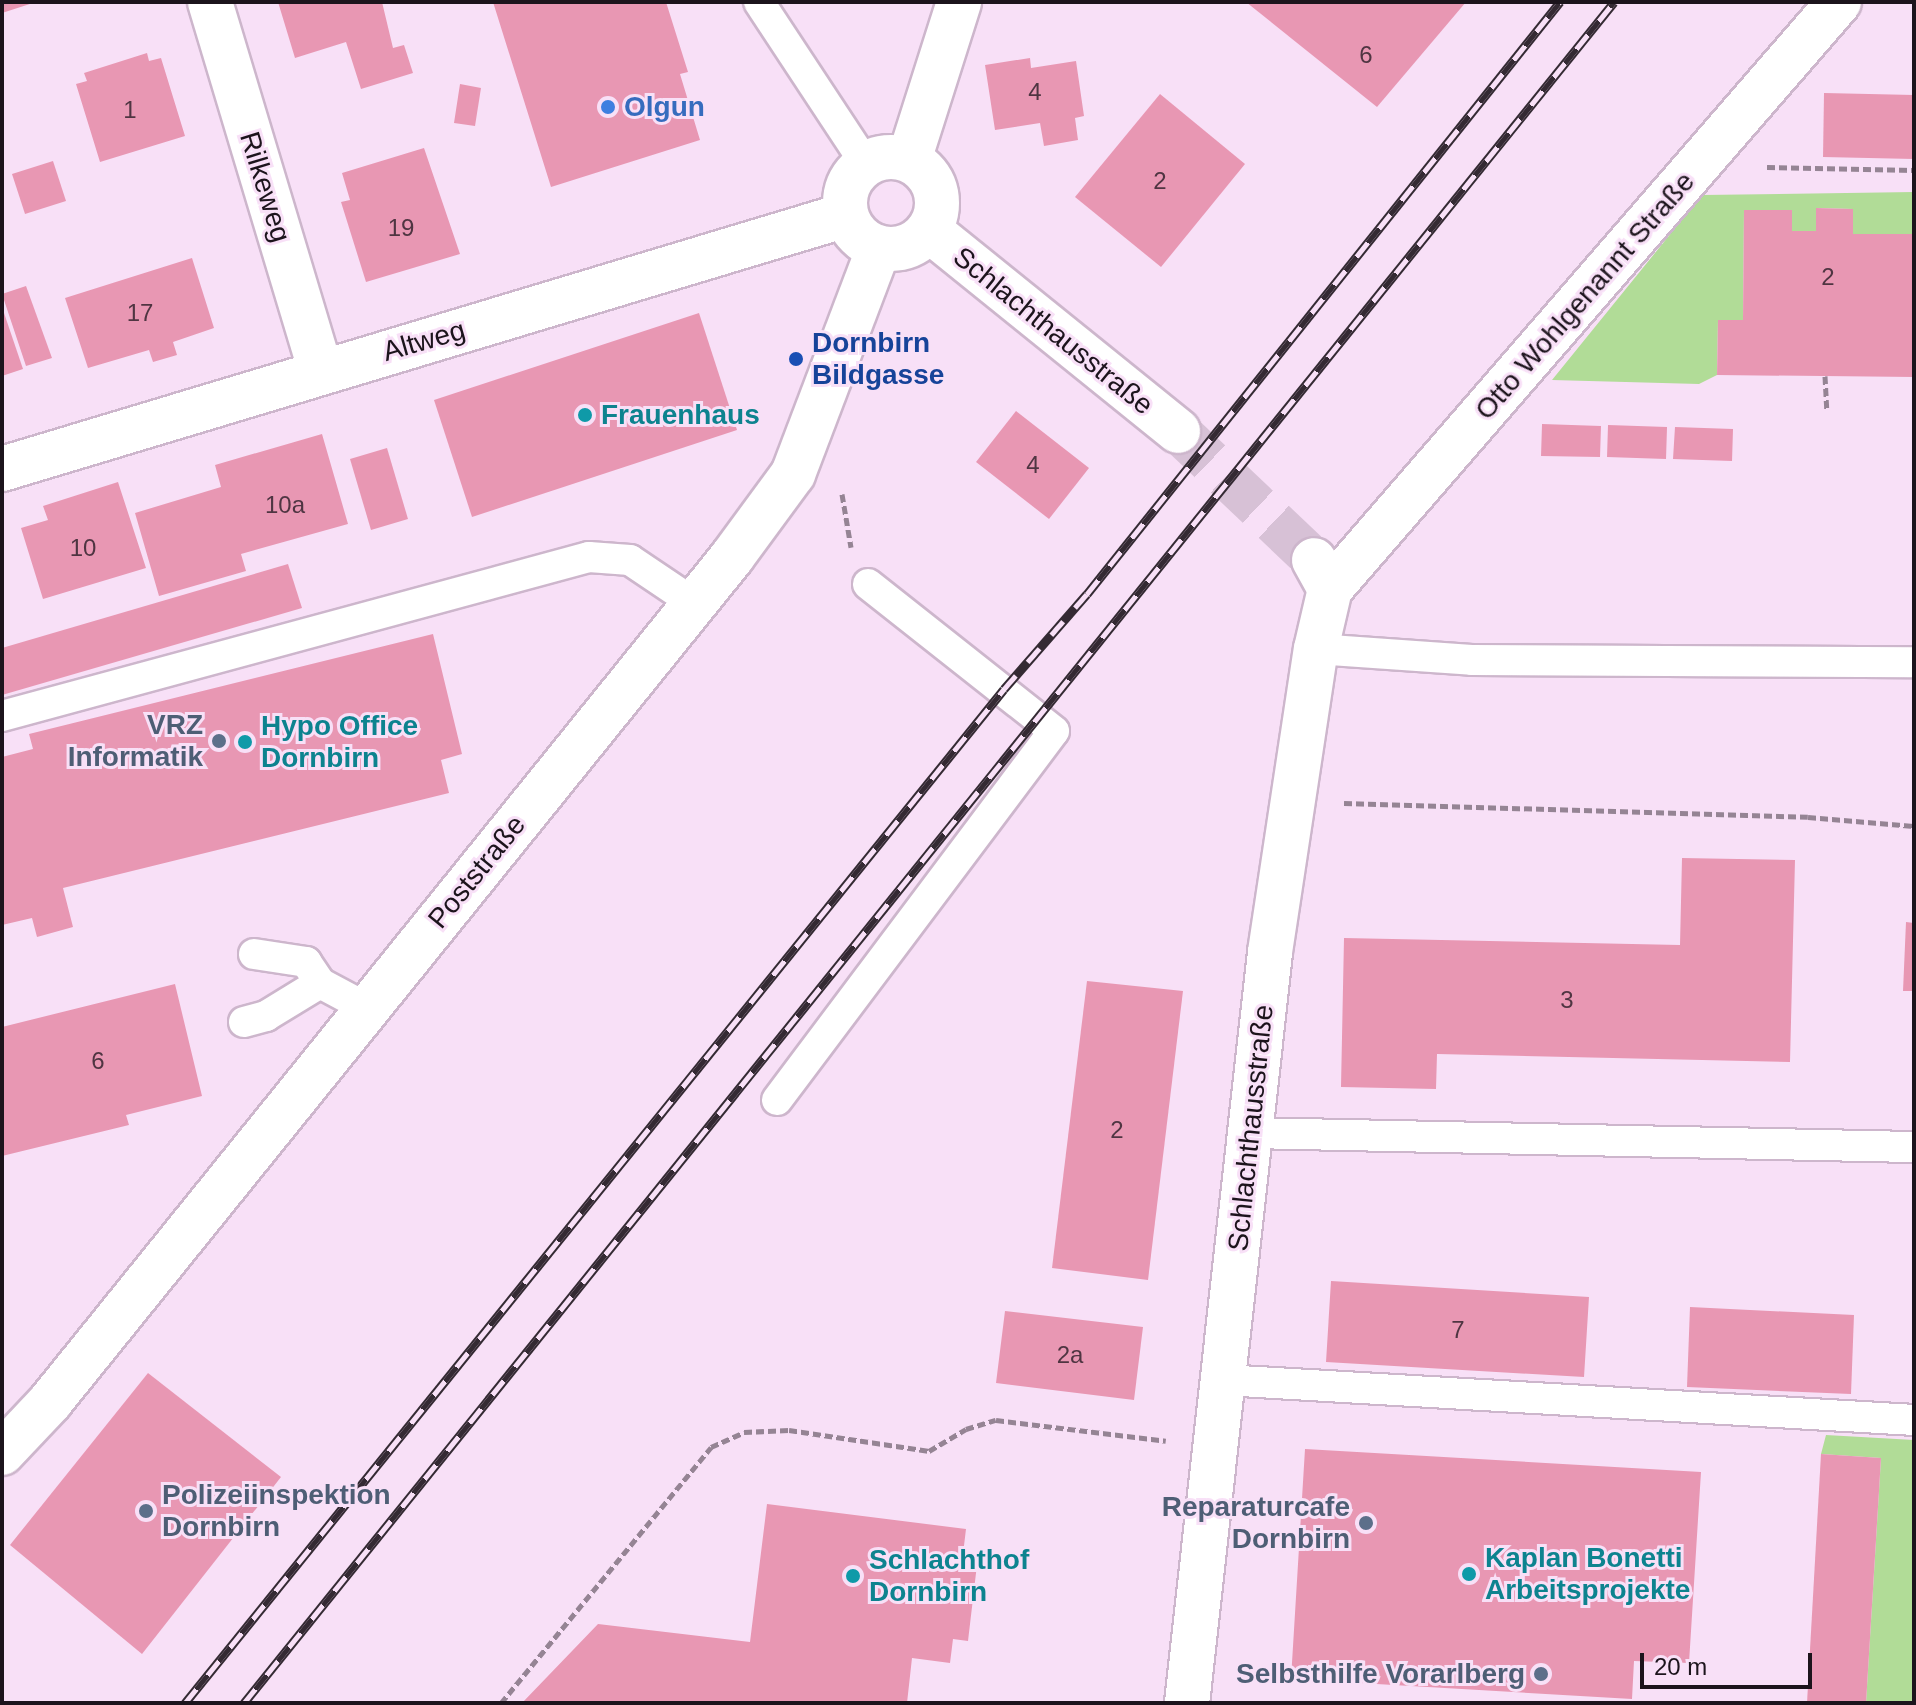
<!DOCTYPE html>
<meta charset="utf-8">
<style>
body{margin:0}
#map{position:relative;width:1916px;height:1705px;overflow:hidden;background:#f8e0f7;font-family:Helvetica,sans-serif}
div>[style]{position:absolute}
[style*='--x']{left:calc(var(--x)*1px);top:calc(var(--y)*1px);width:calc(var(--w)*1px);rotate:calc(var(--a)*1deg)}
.green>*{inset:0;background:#b1dc97}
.building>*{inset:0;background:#e897b3}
.minor-tunnel>*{height:44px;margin-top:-22px;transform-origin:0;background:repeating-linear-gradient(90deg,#d7c1d6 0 44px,transparent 0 66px)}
.path>*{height:5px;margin-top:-2.5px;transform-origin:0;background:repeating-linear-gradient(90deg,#958494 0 8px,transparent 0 12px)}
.roads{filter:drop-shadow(2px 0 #cdb6cc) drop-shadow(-2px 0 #cdb6cc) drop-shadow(0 2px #cdb6cc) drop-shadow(0 -2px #cdb6cc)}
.service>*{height:30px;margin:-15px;padding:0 15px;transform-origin:15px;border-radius:15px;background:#fff}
.minor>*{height:44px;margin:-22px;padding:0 22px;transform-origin:22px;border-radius:22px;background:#fff}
.minor>.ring{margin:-22px;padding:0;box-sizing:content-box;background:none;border:44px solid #fff;border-radius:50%}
.rail>*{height:9px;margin-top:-4.5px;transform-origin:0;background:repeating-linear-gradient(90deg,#f8e0f7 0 18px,#342a33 0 36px);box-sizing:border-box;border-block:2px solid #342a33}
.dots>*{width:22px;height:22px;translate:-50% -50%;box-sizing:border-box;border:4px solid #f8e0f7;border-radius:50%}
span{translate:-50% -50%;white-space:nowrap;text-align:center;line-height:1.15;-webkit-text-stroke:6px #f8e0f7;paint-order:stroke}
.number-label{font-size:24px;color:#4f3542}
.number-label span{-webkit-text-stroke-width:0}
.shop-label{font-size:28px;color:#366cbe;font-weight:700}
.left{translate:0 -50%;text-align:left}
.street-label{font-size:28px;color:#1c141c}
.transit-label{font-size:28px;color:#164399;font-weight:700}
.culture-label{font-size:28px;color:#0d838f;font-weight:700}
.service-label{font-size:28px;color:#4e5e75;font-weight:700}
.right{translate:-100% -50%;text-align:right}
.frame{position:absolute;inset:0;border:4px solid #1c141c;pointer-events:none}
.scale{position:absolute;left:1640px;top:1653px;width:172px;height:36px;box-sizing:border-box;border:4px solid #1c141c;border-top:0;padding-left:10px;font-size:24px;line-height:28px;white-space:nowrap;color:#1c141c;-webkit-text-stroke:6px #f8e0f7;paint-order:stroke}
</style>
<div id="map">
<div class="green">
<div style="clip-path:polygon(1914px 192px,1914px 234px,1853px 234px,1853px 209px,1816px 208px,1816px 231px,1792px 231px,1792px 210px,1744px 210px,1743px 320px,1718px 320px,1717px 375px,1699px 384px,1552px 380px,1702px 195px)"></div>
<div style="clip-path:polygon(1826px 1435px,1914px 1440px,1914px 1703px,1866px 1703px,1881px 1458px,1821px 1454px)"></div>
</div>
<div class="building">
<div style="clip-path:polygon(2px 2px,33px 2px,33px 3px,2px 13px)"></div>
<div style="clip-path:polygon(278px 2px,382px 2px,393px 48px,404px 45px,413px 73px,361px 89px,346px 42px,295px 58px)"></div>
<div style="clip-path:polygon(493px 2px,666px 2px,688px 72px,680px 74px,700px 140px,551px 187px)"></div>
<div style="clip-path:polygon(1246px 2px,1466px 2px,1377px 107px)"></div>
<div style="clip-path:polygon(147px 53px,149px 61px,161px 58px,185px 136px,100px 162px,76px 84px,87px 81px,84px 73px)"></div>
<div style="clip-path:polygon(1030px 58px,1031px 68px,1076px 61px,1084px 116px,1075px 118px,1078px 140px,1044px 146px,1040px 123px,995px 130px,985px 65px)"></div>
<div style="clip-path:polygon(460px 84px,481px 88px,475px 126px,454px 123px)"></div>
<div style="clip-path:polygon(1824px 93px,1914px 95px,1914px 159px,1823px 157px)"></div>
<div style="clip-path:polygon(1160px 94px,1245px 164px,1161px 267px,1075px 197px)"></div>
<div style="clip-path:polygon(424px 148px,460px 254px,366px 282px,341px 202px,350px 200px,342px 173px)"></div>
<div style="clip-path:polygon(53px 161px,66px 201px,25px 214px,12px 174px)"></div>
<div style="clip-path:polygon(1816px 208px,1853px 209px,1853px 234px,1914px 234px,1914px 377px,1717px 375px,1718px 320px,1743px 320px,1744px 210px,1792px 210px,1792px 231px,1816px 231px)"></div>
<div style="clip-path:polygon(192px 258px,214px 328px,173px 342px,177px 355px,153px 362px,149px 350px,88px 368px,65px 298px)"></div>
<div style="clip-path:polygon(26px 286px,52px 358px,26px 366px,2px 294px)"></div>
<div style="clip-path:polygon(2px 307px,23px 369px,2px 376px)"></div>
<div style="clip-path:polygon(699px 313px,737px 430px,472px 517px,434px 400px)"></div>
<div style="clip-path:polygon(1016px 411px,1089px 468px,1049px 519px,976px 462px)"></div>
<div style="clip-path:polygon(1542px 424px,1601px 426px,1600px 457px,1541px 456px)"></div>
<div style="clip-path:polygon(1608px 425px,1667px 427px,1666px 459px,1607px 457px)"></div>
<div style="clip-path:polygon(1675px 427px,1733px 429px,1732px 461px,1673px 459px)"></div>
<div style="clip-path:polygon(322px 434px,348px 524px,241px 554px,246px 571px,159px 596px,135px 513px,221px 487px,215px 465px)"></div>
<div style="clip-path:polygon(387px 448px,408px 519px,371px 530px,350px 459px)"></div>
<div style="clip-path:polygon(118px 482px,146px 568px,43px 599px,21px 528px,48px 520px,43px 506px)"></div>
<div style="clip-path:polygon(288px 564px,302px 608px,2px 695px,2px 648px)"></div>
<div style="clip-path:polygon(433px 634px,462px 754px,441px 760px,449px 793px,63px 888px,73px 927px,37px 937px,32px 918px,2px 925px,2px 757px,33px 749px,29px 734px)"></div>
<div style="clip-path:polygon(1682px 858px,1795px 860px,1790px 1062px,1437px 1054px,1436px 1089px,1341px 1087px,1344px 938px,1680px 945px)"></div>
<div style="clip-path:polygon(1906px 922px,1914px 923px,1914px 991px,1903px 991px)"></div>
<div style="clip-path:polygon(1087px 981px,1183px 991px,1148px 1280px,1052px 1268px)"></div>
<div style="clip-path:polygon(175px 984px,202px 1096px,126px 1115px,129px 1125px,2px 1156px,2px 1027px)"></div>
<div style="clip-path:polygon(1331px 1281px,1589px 1297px,1584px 1377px,1326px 1362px)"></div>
<div style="clip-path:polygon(1690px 1307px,1854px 1315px,1851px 1394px,1687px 1387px)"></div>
<div style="clip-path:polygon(1005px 1311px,1143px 1327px,1134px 1400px,996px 1383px)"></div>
<div style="clip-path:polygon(148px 1373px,281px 1477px,142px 1654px,10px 1545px)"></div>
<div style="clip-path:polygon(1305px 1449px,1701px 1472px,1689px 1663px,1634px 1661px,1632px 1699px,1291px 1679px)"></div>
<div style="clip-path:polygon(1821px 1454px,1881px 1458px,1866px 1703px,1807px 1703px)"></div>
<div style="clip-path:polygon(767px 1504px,966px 1529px,963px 1554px,978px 1556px,968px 1641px,953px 1639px,950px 1663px,912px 1658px,907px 1703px,522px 1703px,598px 1624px,750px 1642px)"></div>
</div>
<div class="minor-tunnel">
<div style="--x:1178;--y:431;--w:187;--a:43.5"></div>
</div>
<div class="path">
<div style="--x:1767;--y:167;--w:147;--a:1.2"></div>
<div style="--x:1825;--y:376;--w:34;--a:87"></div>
<div style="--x:842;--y:494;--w:54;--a:80.4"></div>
<div style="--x:1344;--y:803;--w:464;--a:1.7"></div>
<div style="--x:1808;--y:817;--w:106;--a:4.9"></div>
<div style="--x:501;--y:1703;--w:331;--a:-50.6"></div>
<div style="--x:711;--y:1447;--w:36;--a:-24"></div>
<div style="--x:744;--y:1432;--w:45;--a:-2.5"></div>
<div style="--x:789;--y:1430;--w:142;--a:8.5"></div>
<div style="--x:929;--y:1451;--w:43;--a:-30.7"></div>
<div style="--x:966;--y:1429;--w:31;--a:-17"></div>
<div style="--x:996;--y:1420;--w:171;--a:7"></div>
</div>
<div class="roads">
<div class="service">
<div style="--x:759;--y:2;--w:194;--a:56.6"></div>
<div style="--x:1316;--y:649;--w:156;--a:4"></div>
<div style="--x:1472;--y:660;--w:442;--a:0.3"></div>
<div style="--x:2;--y:716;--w:608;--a:-15.16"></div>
<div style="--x:589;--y:557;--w:41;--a:4.2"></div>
<div style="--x:630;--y:560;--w:77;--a:33.9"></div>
<div style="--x:254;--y:954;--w:53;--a:8.7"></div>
<div style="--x:306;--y:962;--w:25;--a:56"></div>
<div style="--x:320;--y:983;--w:53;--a:28"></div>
<div style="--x:244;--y:1022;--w:23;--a:-15"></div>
<div style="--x:266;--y:1016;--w:63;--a:-31.4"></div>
<div style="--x:777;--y:1100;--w:461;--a:-53.1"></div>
<div style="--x:1054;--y:731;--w:237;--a:-141.7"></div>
<div style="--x:1250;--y:1133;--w:664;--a:1.21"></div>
<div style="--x:1223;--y:1380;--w:692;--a:3.31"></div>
</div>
<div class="minor">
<div style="--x:210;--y:2;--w:386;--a:73.3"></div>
<div class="ring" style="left:845px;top:157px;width:48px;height:48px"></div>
<div style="--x:909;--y:160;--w:166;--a:-72.4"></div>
<div style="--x:929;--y:230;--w:320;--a:38.9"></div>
<div style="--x:2;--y:469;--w:881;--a:-16.75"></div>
<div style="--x:1330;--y:589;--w:777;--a:-49.07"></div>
<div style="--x:2;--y:1453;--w:70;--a:-46.7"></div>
<div style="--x:50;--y:1402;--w:1086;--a:-51.09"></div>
<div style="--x:732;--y:557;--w:103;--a:-53.7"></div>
<div style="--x:793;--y:474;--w:242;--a:-69.2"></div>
<div style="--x:1187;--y:1703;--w:756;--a:-83.69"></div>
<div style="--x:1270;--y:952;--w:306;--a:-81.4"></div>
<div style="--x:1316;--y:649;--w:62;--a:-76.9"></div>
<div style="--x:1330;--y:589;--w:33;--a:-119"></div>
</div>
</div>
<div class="rail">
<div style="--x:185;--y:1703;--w:1303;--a:-51.07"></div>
<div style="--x:1004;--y:689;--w:126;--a:-48.9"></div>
<div style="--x:1087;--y:594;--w:758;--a:-51.38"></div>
<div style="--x:244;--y:1703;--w:2184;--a:-51.15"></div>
</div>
<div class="dots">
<div style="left:608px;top:107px;background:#3f7fe0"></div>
<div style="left:796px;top:359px;background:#1a4fb4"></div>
<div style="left:585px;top:415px;background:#0f9aa8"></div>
<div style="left:219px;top:741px;background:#5c6f8a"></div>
<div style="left:245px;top:742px;background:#0f9aa8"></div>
<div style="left:146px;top:1511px;background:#5c6f8a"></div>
<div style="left:1366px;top:1523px;background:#5c6f8a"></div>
<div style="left:1469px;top:1574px;background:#0f9aa8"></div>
<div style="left:853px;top:1576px;background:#0f9aa8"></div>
<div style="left:1541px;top:1674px;background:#5c6f8a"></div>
</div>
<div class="number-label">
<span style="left:1366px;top:55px">6</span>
<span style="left:1035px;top:92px">4</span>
<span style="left:130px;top:110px">1</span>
<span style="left:1160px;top:181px">2</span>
<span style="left:401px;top:228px">19</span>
<span style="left:1828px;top:277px">2</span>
<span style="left:140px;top:313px">17</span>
<span style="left:1033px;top:465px">4</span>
<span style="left:285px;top:505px">10a</span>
<span style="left:83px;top:548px">10</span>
<span style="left:1567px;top:1000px">3</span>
<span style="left:98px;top:1061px">6</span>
<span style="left:1117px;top:1130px">2</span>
<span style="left:1458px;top:1330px">7</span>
<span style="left:1070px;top:1355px">2a</span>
</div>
<div class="shop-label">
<span class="left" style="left:624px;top:107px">Olgun</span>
</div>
<div class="street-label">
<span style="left:265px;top:187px;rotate:73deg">Rilkeweg</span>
<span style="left:1585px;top:296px;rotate:-49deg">Otto Wohlgenannt Straße</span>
<span style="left:1053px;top:331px;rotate:39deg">Schlachthausstraße</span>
<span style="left:424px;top:341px;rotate:-16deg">Altweg</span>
<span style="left:477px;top:872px;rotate:-51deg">Poststraße</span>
<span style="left:1251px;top:1128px;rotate:-84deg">Schlachthausstraße</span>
</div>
<div class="transit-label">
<span class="left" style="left:812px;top:359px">Dornbirn<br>Bildgasse</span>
</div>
<div class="culture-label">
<span class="left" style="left:601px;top:415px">Frauenhaus</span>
<span class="left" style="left:261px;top:742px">Hypo Office<br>Dornbirn</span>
<span class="left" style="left:1485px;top:1574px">Kaplan Bonetti<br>Arbeitsprojekte</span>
<span class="left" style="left:869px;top:1576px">Schlachthof<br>Dornbirn</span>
</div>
<div class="service-label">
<span class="right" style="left:203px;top:741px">VRZ<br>Informatik</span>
<span class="left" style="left:162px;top:1511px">Polizeiinspektion<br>Dornbirn</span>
<span class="right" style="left:1350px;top:1523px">Reparaturcafe<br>Dornbirn</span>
<span class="right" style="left:1525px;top:1674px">Selbsthilfe Vorarlberg</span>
</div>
<div class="frame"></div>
<div class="scale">20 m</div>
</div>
